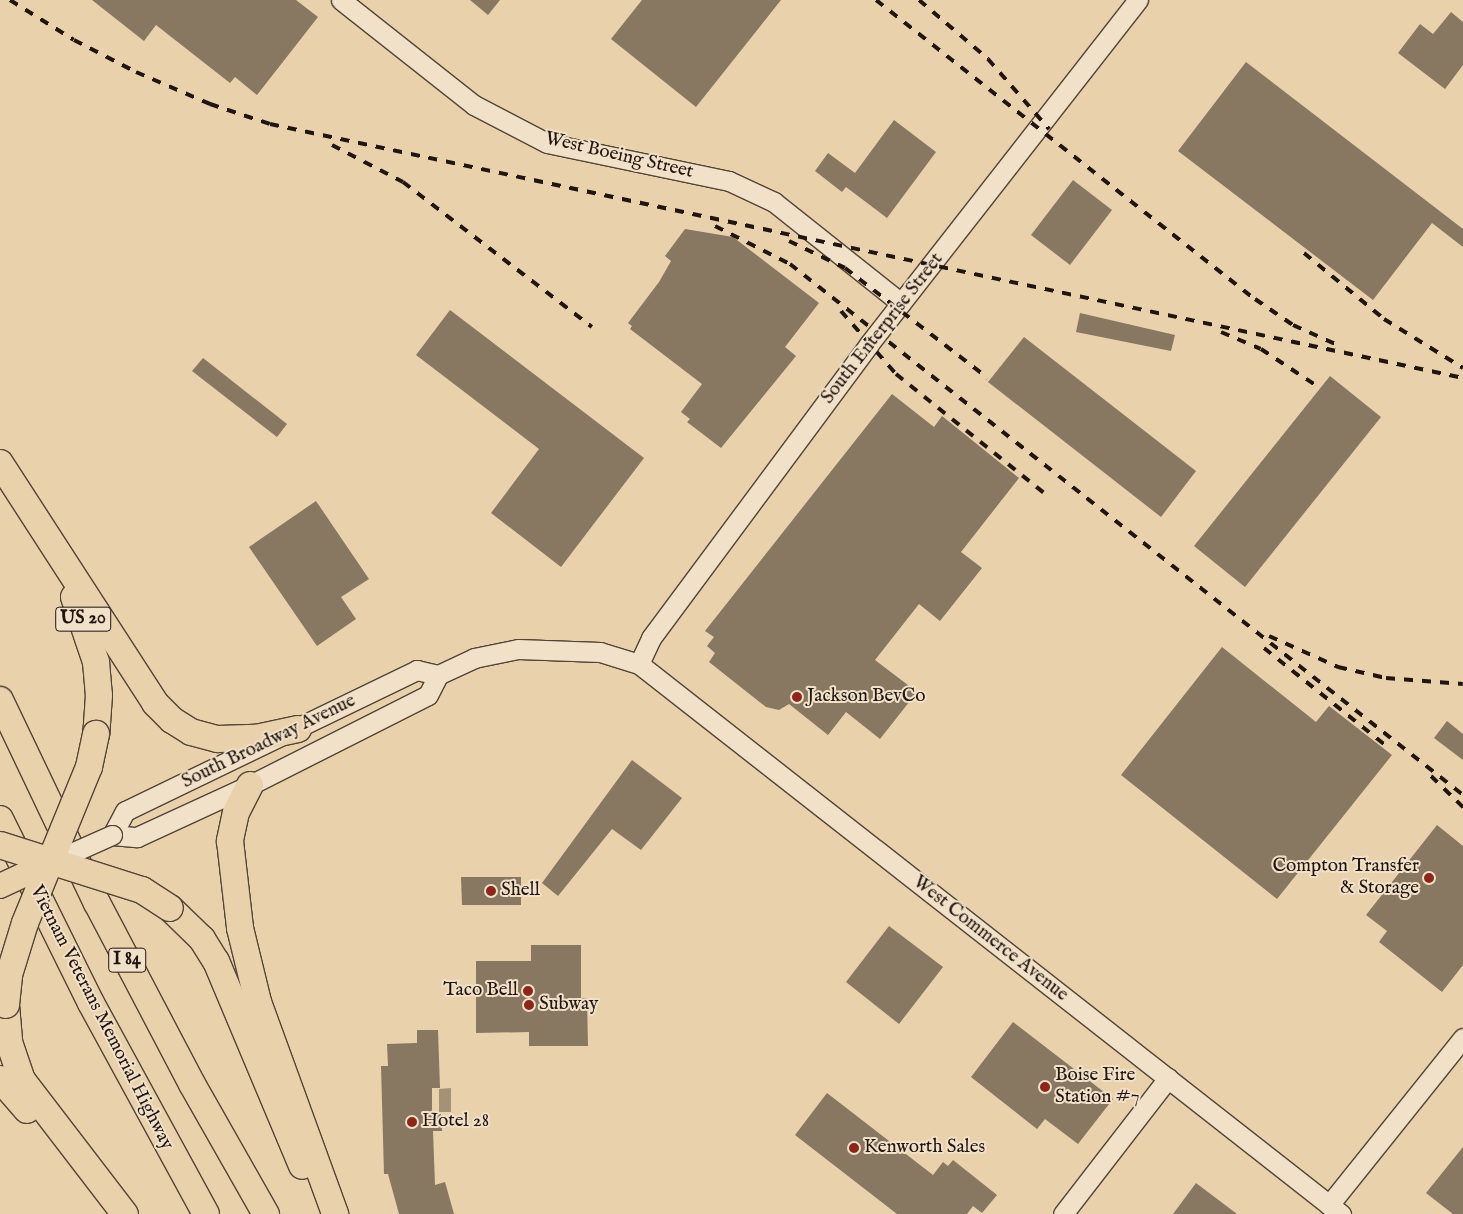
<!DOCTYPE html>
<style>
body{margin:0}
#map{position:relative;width:1463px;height:1214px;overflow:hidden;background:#e8d1ab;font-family:"IM FELL English",serif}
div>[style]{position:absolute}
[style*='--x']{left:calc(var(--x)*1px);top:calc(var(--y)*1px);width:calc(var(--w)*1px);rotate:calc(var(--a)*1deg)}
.water>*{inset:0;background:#a49176}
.building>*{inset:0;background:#887761}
.roads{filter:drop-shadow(1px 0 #534437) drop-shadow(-1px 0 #534437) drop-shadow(0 1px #534437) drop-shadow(0 -1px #534437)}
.minor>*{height:19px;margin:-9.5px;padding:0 9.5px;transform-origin:9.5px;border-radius:9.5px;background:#f0e1c8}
.highway>*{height:26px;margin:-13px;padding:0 13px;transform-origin:13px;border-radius:13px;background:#e8d1ab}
.rail>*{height:4px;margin-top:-2px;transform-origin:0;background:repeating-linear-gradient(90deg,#211510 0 9px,transparent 0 18px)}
.bridges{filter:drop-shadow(1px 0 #534437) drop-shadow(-1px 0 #534437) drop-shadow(0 1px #534437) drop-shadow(0 -1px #534437)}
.minor-bridge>*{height:19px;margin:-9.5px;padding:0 9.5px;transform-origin:9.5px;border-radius:9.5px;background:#f0e1c8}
.major-bridge>*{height:24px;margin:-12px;padding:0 12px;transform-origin:12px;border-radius:12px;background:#e8d1ab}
.highway-bridge>*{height:26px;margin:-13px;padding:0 13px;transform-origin:13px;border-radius:13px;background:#e8d1ab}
.dots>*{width:14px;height:14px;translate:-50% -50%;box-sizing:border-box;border:2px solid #f0e1c8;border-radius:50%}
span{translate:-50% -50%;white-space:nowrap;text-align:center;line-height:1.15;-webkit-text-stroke:4px #f0e1c8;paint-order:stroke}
.shield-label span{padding:1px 4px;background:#f0e1c8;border:1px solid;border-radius:4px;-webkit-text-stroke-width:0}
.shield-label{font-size:18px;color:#211510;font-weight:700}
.street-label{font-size:19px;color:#211510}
.poi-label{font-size:19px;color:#211510}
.left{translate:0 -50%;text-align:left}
.right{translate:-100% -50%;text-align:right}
</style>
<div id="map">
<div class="water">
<div style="clip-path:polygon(451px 1088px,451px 1112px,439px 1112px,439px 1089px)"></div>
</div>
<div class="building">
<div style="clip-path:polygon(92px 0,296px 0,318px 17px,257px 95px,235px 77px,230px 83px,156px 25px,144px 41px)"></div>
<div style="clip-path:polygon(470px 0,500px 0,488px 15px)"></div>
<div style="clip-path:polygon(642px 0,781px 0,696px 107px,611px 39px)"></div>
<div style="clip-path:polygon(1451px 12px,1463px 22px,1463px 65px,1445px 89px,1398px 53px,1420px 24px,1433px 34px)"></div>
<div style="clip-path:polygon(1246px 62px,1463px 229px,1463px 247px,1432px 223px,1373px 300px,1178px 151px)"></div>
<div style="clip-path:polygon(894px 120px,936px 152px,887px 218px,846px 187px,842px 192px,815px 171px,828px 153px,855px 173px)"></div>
<div style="clip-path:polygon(1073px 180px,1112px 210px,1070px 265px,1031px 235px)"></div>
<div style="clip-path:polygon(685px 229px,733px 237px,819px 303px,785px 347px,796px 356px,721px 448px,687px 422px,690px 419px,681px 412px,702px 384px,630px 329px,632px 326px,628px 323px,659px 282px,671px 261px,665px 256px)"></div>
<div style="clip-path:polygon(450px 310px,644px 458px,561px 567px,491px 513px,539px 449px,416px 355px)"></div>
<div style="clip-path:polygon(1080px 313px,1175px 335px,1171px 351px,1076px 332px)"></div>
<div style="clip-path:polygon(1024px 337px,1196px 471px,1161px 517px,988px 382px)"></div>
<div style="clip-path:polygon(203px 358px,287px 424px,277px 437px,192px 371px)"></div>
<div style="clip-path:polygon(1330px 376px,1381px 417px,1245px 587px,1194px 546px)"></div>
<div style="clip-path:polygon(892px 394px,934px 427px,942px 416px,1019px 478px,961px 552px,982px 568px,940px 621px,919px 604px,875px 660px,917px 692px,880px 739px,846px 712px,828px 735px,789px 704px,779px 710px,766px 707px,709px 662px,715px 653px,707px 646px,714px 637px,705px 631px)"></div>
<div style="clip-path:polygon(316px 501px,369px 579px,341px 597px,356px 619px,317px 646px,249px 547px)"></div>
<div style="clip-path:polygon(1222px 647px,1316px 722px,1329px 706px,1392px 755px,1277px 899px,1121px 775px)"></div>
<div style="clip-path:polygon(1447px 721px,1463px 734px,1463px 760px,1434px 738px)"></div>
<div style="clip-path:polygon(632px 760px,682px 798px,641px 850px,612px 829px,558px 896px,542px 883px)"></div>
<div style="clip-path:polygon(1437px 825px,1463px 846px,1463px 965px,1442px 992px,1379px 942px,1387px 931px,1366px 915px)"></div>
<div style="clip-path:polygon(461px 877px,521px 877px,521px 905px,462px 905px)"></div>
<div style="clip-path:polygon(889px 926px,943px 967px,899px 1024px,846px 982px)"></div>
<div style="clip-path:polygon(531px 945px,581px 945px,581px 998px,587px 998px,588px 1046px,529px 1046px,529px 1032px,476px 1033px,476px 961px,531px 961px)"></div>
<div style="clip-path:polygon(1013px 1022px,1113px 1099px,1078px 1144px,1045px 1119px,1037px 1129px,971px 1077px)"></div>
<div style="clip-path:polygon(417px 1030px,438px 1030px,440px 1088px,432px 1088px,432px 1114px,441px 1114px,442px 1131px,433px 1131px,435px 1185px,445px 1182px,454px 1214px,399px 1214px,388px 1174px,384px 1174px,381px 1066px,388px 1066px,387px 1044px,417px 1043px)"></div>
<div style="clip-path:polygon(827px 1093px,933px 1175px,943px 1162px,948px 1166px,953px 1160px,997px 1195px,982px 1213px,973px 1206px,967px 1214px,897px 1214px,795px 1135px)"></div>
<div style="clip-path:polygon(1463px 1147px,1463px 1214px,1453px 1214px,1426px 1193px)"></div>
<div style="clip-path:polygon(1196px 1183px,1237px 1214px,1173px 1214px)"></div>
</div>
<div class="roads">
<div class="minor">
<div style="--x:341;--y:0;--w:169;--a:38.3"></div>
<div style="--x:474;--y:105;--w:82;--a:27.5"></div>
<div style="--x:547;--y:143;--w:186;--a:11.8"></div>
<div style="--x:729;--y:181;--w:50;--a:25"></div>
<div style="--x:774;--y:202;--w:162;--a:38.5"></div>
<div style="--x:639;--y:664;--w:29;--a:-65"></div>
<div style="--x:651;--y:638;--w:366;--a:-53.4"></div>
<div style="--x:869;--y:344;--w:437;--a:-52"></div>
<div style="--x:438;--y:675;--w:22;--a:-167"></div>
<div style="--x:417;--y:670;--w:324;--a:154.2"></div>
<div style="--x:125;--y:811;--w:27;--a:118"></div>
<div style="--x:112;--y:835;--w:25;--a:5"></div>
<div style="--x:137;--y:837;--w:124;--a:-24.7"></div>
<div style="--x:250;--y:785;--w:199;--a:-26.8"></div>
<div style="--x:428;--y:695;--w:22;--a:-63"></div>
<div style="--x:438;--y:675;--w:40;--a:-25"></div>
<div style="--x:474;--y:658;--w:45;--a:-11.6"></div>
<div style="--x:518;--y:649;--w:82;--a:2.1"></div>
<div style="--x:600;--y:652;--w:41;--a:17.1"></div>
<div style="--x:639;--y:664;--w:892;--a:38.08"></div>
<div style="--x:1329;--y:1205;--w:214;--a:-51.3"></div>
<div style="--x:1063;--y:1214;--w:172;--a:-52.3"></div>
</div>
<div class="highway">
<div style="--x:0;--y:463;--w:286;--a:57.1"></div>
<div style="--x:155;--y:703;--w:24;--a:45"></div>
<div style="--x:172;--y:720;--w:22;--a:32"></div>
<div style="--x:191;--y:732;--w:28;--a:15"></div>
<div style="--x:218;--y:739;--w:38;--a:-2"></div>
<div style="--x:256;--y:738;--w:43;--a:-12.1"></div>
<div style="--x:74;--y:597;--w:69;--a:71.3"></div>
<div style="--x:96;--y:662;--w:33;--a:85"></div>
<div style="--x:99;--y:695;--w:39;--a:94"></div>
<div style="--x:0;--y:700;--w:225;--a:64.5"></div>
<div style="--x:97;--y:903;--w:204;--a:62.3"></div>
<div style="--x:192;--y:1084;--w:150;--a:60.4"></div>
<div style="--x:250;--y:785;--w:30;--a:117"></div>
<div style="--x:236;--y:812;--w:30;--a:102"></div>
<div style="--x:230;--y:841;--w:88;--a:83.4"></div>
<div style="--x:240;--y:928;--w:76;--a:76.3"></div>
<div style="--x:258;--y:1002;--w:226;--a:70"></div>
<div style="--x:0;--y:819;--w:205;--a:63.7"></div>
<div style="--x:91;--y:1003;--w:240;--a:61.4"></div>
<div style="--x:170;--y:908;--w:45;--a:44.1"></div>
<div style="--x:202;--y:939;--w:26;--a:58"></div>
<div style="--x:216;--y:961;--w:222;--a:67.2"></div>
<div style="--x:6;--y:1005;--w:37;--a:85"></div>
<div style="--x:9;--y:1042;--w:40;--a:71.1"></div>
<div style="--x:22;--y:1080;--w:169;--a:52.5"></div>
<div style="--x:0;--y:1079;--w:41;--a:48.9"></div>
</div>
</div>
<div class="rail">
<div style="--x:10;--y:0;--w:75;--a:32"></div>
<div style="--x:74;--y:40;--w:70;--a:27.3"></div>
<div style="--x:136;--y:72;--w:81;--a:23.4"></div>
<div style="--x:210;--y:104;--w:63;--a:18.4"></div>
<div style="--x:270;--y:124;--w:1220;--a:12.02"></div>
<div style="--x:876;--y:0;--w:483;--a:38.3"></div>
<div style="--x:1255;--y:299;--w:46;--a:34.4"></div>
<div style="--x:1293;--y:325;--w:54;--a:24.2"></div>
<div style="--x:919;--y:0;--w:91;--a:40.5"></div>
<div style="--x:988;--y:59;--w:93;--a:48.9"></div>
<div style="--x:332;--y:145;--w:80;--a:27.5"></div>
<div style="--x:403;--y:182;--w:238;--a:37.5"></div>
<div style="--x:715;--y:226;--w:84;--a:26.9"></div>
<div style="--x:790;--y:264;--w:857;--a:38.27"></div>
<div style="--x:789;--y:241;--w:62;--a:25.7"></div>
<div style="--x:845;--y:268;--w:180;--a:37.6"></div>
<div style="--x:1304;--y:253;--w:104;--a:39.5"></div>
<div style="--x:1384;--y:319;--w:93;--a:31.8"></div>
<div style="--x:841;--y:311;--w:84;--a:48.9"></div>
<div style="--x:896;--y:374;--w:189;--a:38.8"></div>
<div style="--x:1221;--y:332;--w:43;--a:23"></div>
<div style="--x:1261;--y:349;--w:71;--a:33.5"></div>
<div style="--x:1269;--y:636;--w:76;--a:24.2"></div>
<div style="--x:1338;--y:667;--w:49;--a:12.9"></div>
<div style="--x:1386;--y:678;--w:77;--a:4.5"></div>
<div style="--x:1264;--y:648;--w:160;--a:38.7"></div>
<div style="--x:1431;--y:776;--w:45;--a:44.1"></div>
</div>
<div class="bridges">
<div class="minor-bridge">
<div style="--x:49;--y:863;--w:69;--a:-24"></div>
</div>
<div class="major-bridge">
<div style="--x:0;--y:886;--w:54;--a:-25.1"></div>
</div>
<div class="highway-bridge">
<div style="--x:0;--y:845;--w:149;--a:17.6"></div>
<div style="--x:142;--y:890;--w:33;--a:33"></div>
<div style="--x:6;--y:1005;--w:30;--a:-84"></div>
<div style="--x:9;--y:975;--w:54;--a:-72.9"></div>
<div style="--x:25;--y:923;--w:169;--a:-67.7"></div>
<div style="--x:89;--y:767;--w:34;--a:-78"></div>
</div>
</div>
<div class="dots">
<div style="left:797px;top:697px;background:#8f2418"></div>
<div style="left:1429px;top:878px;background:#8f2418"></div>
<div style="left:491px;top:891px;background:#8f2418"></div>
<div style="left:528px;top:991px;background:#8f2418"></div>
<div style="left:529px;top:1005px;background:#8f2418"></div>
<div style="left:1045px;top:1087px;background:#8f2418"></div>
<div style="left:412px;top:1122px;background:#8f2418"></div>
<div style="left:854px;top:1148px;background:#8f2418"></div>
</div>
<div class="shield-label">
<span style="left:83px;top:619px">US 20</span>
<span style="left:127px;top:960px">I 84</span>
</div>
<div class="street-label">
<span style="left:619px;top:156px;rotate:13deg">West Boeing Street</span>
<span style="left:883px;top:329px;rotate:-52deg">South Enterprise Street</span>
<span style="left:269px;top:742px;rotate:-26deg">South Broadway Avenue</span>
<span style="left:990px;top:939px;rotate:38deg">West Commerce Avenue</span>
<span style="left:101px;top:1018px;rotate:63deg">Vietnam Veterans Memorial Highway</span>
</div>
<div class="poi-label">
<span class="left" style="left:807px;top:697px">Jackson BevCo</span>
<span class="right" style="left:1419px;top:878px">Compton Transfer<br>&amp; Storage</span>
<span class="left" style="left:501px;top:891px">Shell</span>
<span class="right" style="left:518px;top:991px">Taco Bell</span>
<span class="left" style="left:539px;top:1005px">Subway</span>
<span class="left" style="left:1055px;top:1087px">Boise Fire<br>Station #7</span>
<span class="left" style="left:422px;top:1122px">Hotel 28</span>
<span class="left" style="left:864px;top:1148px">Kenworth Sales</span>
</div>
</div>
